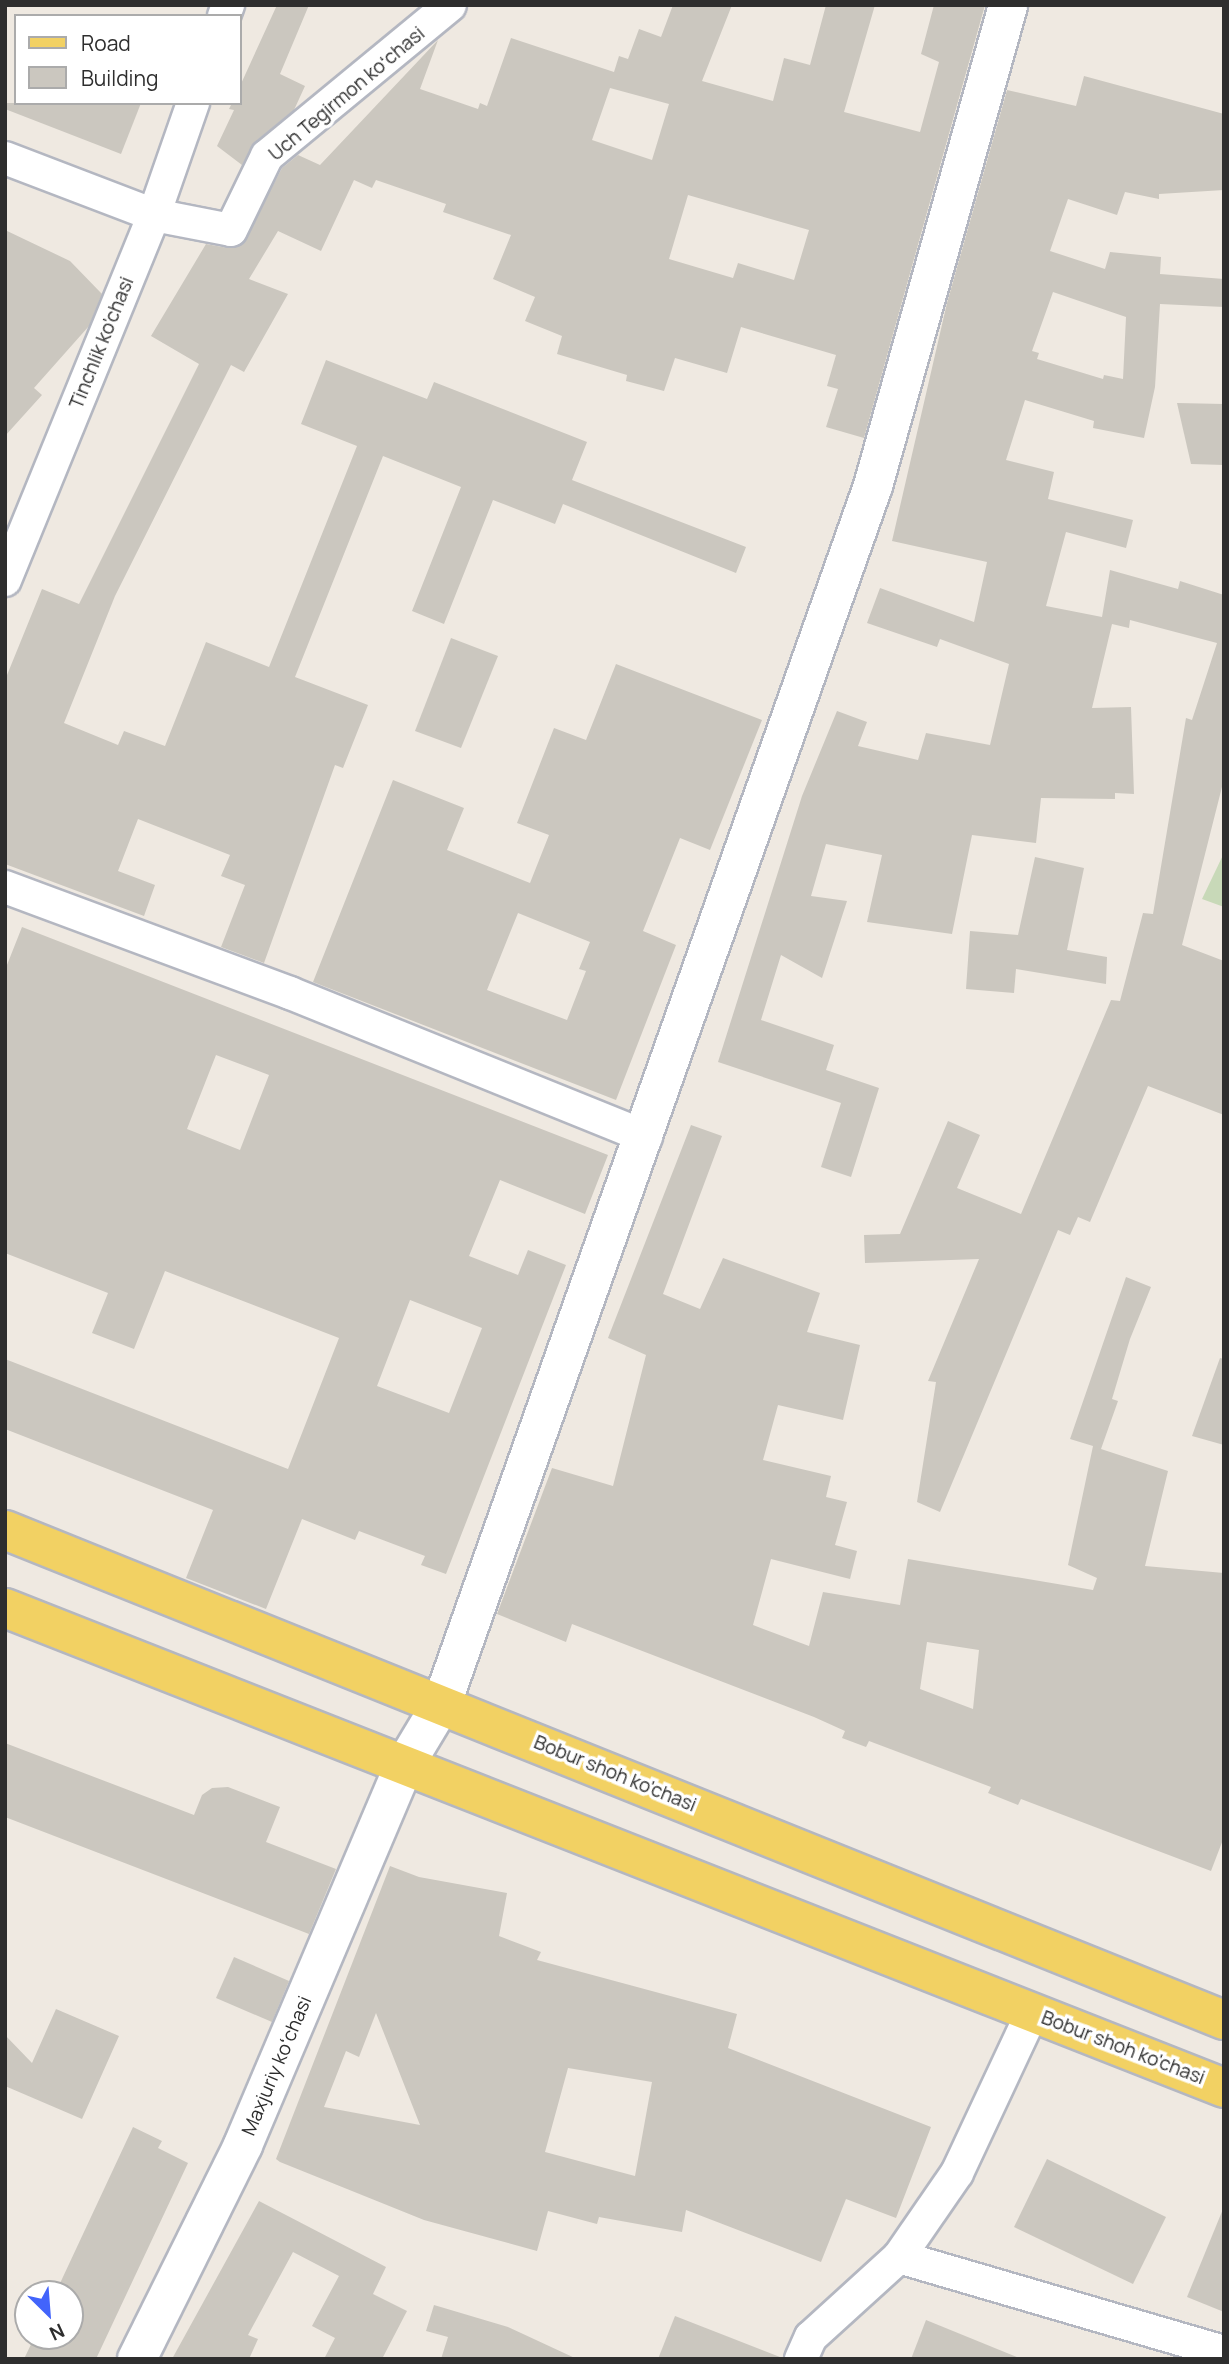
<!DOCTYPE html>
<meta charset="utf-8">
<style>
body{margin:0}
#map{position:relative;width:1229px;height:2364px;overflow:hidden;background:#efe9e1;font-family:Manrope,sans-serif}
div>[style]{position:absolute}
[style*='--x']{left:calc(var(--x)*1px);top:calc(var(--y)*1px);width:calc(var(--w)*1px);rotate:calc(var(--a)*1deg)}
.cemetery>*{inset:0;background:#c8d9b8}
.building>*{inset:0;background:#cbc7bf}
.roads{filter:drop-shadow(2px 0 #b4b7c1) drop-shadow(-2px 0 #b4b7c1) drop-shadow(0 2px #b4b7c1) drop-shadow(0 -2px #b4b7c1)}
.street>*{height:32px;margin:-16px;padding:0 16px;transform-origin:16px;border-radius:16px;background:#fff}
.secondary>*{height:38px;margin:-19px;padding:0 19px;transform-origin:19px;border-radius:19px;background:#fff}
.primary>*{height:38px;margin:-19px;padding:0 19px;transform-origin:19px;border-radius:19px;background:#f2d163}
span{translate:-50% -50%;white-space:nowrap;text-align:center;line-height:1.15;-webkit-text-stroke:7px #fff;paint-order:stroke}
.street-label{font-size:19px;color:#2e2e2e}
.frame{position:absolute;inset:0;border:7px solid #2e2e2e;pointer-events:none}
.legend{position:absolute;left:14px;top:14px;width:228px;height:91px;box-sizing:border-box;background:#fff;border:2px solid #ababab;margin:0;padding:9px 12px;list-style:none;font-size:21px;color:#2e2e2e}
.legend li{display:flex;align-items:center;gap:14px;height:35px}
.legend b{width:35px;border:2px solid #ababab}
.north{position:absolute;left:14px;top:2280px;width:70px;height:70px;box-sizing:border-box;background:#fff;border:2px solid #ababab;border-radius:50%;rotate:155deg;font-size:19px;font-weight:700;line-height:28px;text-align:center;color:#2e2e2e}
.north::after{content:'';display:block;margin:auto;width:24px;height:32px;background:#4264fb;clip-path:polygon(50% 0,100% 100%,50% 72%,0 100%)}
</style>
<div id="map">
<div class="cemetery">
<div style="clip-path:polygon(1224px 853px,1224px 907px,1202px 899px)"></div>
</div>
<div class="building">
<div style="clip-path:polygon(277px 5px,309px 5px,280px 74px,305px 86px,294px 110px,255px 142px,242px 165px,217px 146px,234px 110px,229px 109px,232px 103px,240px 103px,240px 86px)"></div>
<div style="clip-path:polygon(evenodd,673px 5px,732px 5px,702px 81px,773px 101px,784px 58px,810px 65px,826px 5px,875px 5px,844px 112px,920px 132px,939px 62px,921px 54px,934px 5px,985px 5px,864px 438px,826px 427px,838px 389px,827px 386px,836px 355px,741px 327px,727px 373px,675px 358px,664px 391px,626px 381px,627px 375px,557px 354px,562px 336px,525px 321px,535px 297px,493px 279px,511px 235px,443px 212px,446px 204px,376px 180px,372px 188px,354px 180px,321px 251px,278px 231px,249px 279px,288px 294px,244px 372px,231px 365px,115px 596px,64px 723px,118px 745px,124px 731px,165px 746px,206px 642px,269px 667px,357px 446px,301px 424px,326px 360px,427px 399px,434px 382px,587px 442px,572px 480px,746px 547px,736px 573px,563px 504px,555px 524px,493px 500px,444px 624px,412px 611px,461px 487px,383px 456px,295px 677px,368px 705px,343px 768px,335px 765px,264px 963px,221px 947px,245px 885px,221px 876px,230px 855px,138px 819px,118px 871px,155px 885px,144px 916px,5px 864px,5px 680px,42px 589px,79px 604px,199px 364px,151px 336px,206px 244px,228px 248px,243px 244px,282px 168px,298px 155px,320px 165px,438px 40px,420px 89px,478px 109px,480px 103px,487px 106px,511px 38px,614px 72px,619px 56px,628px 59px,639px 29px,661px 37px,673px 5px,610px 88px,669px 104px,652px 160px,592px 140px,610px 88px,673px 5px,688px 195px,809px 230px,794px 280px,738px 263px,733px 278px,669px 259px,688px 195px)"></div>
<div style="clip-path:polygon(evenodd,1084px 76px,1224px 114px,1224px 190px,1159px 194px,1159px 199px,1125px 192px,1117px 215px,1068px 199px,1050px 251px,1105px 269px,1110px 252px,1161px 257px,1160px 274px,1224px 279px,1224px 307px,1160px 304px,1155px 387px,1144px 438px,1093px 428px,1094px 421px,1025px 400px,1006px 460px,1054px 472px,1048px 499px,1133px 520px,1126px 548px,1066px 532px,1046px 606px,1102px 617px,1110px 570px,1178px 589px,1180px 581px,1224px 595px,1224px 779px,1182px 945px,1224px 961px,1224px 1115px,1148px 1086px,1090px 1222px,1078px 1217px,1070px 1235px,1058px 1230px,940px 1512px,917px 1502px,936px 1382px,928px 1381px,979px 1259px,865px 1263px,864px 1235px,900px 1234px,948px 1121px,980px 1135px,957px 1188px,1021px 1214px,1111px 1000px,1120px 1001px,1143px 913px,1153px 914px,1186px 718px,1192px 720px,1217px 643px,1130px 620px,1129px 628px,1112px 624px,1092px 708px,1131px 707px,1134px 794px,1115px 793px,1115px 799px,1041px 798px,1036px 843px,972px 835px,952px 934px,867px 922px,882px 855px,826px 844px,811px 896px,847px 901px,822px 978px,781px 955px,761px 1020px,834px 1045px,826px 1070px,879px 1088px,851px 1177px,821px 1167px,841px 1103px,718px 1062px,802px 796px,837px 711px,867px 722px,858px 746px,918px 760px,926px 733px,990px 745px,1009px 664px,940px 639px,937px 647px,867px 623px,880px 588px,974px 622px,987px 562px,892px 541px,947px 303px,1007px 90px,1076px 106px,1084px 76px,1053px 292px,1126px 317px,1123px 379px,1104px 375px,1103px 379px,1037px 359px,1039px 353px,1032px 351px,1053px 292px)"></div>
<div style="clip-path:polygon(5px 103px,141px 103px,121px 154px,5px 109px)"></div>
<div style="clip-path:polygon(5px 230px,70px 261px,102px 294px,89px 326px,34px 388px,42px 395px,5px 436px)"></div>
<div style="clip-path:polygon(1177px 403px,1224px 404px,1224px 465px,1191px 464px)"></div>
<div style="clip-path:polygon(451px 638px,498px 656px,461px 748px,415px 731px)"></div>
<div style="clip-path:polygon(evenodd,616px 664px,762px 720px,710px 850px,680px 838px,643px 931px,676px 945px,616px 1100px,313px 982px,393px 780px,464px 808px,447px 850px,530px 883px,549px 835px,517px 823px,554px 728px,586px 740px,616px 664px,518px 913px,590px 942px,579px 969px,586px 971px,567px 1020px,487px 990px,518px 913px)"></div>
<div style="clip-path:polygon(1035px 857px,1084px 868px,1067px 950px,1107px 957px,1106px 984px,1016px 969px,1014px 993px,966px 989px,970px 931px,1018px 935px)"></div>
<div style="clip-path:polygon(evenodd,22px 927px,608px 1155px,585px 1214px,500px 1180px,469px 1256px,518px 1275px,528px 1250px,566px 1265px,446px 1574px,421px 1565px,425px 1556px,359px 1531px,355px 1540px,302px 1519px,266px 1609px,186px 1578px,213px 1510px,5px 1429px,5px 1359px,288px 1469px,339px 1338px,165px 1271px,134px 1349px,92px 1333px,108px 1293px,5px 1253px,5px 970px,22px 927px,216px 1055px,269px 1075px,240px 1150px,187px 1129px,216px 1055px,22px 927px,410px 1300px,482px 1328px,449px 1413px,377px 1386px,410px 1300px)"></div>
<div style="clip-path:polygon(evenodd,691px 1125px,722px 1136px,663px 1294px,700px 1309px,723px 1258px,820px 1293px,807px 1332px,860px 1345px,843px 1420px,778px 1405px,763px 1460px,831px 1476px,826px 1497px,847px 1502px,835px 1545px,857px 1551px,850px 1579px,771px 1559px,753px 1625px,809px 1646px,823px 1592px,900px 1605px,908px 1559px,1093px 1590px,1097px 1578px,1068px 1565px,1093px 1446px,1070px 1439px,1126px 1277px,1151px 1287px,1130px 1339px,1112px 1399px,1118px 1401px,1101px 1449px,1168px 1471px,1145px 1566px,1224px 1573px,1224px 1837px,1211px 1871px,1021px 1799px,1018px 1805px,988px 1793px,991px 1787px,869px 1741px,866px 1747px,842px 1738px,845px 1731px,814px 1717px,572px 1624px,566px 1642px,497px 1614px,552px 1468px,613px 1486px,646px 1355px,608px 1338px,691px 1125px,927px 1642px,979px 1650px,973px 1709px,920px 1689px,927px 1642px)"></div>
<div style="clip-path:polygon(1220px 1358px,1224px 1359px,1224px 1445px,1192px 1436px)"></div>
<div style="clip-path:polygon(5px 1743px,194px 1815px,202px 1795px,212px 1788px,228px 1787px,280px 1807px,266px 1842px,336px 1869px,309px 1934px,5px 1817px)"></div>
<div style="clip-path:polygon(evenodd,390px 1866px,419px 1877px,507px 1893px,499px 1936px,541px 1952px,537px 1960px,737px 2014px,728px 2048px,931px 2127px,896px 2218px,846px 2199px,821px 2262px,686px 2210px,682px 2232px,599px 2217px,597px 2224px,548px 2211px,537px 2251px,424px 2220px,280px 2162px,276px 2159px,390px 1866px,376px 2013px,420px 2125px,324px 2107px,346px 2051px,359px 2057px,376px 2013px,390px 1866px,568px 2068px,652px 2082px,635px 2176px,545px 2152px,568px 2068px)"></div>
<div style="clip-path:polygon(234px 1957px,289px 1981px,272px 2022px,216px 1998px)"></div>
<div style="clip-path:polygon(56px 2009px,119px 2036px,82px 2119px,5px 2086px,5px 2035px,32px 2063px)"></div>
<div style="clip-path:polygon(133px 2127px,162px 2141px,158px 2148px,188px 2163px,96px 2359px,24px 2359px,35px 2336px,70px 2336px,70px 2294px,55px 2294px)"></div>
<div style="clip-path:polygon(1047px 2159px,1166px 2217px,1133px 2284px,1014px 2227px)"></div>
<div style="clip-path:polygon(259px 2201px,386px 2267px,373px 2294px,407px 2311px,382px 2359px,324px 2359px,335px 2338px,312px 2326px,339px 2276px,293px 2252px,248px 2335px,258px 2339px,249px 2359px,172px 2359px)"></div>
<div style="clip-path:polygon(1223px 2209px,1224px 2209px,1224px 2312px,1187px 2297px)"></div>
<div style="clip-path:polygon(434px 2305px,508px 2327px,577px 2359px,441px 2359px,448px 2337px,426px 2331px)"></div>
<div style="clip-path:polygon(675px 2316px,780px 2357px,780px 2359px,658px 2359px)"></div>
<div style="clip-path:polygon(926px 2320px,1019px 2358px,1019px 2359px,911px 2359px)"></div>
</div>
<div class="roads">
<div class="street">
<div style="--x:224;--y:16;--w:12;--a:-70"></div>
<div style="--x:5;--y:158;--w:160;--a:20.9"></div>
<div style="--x:154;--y:215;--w:78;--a:11"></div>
<div style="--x:231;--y:230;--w:82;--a:-64.1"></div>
<div style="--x:267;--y:156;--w:237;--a:-39.5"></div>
<div style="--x:5;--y:580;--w:394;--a:-67.8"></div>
<div style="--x:154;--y:215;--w:119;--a:-70.8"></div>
<div style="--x:5;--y:887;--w:304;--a:20.4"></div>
<div style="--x:290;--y:993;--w:384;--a:22"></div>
<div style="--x:899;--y:2257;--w:339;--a:16.3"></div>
<div style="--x:801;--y:2359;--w:24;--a:-66"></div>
<div style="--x:811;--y:2337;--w:119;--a:-42.3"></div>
<div style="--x:899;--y:2257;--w:102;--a:-55.4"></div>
<div style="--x:957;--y:2173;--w:177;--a:-64.9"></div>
</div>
<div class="secondary">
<div style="--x:137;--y:2359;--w:239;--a:-63.6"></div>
<div style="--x:243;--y:2145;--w:410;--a:-67"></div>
<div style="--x:403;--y:1768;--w:76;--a:-59"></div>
<div style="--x:442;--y:1703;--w:1291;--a:-70.5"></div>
<div style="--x:873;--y:486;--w:500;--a:-74.3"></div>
</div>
<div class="primary">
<div style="--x:5;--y:1530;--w:1314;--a:21.9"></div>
<div style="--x:5;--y:1608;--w:1310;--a:21.49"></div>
</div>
</div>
<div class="street-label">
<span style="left:347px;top:94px;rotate:-40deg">Uch Tegirmon koʻchasi</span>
<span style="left:102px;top:343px;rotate:-68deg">Tinchlik ko'chasi</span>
<span style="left:615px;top:1774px;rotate:22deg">Bobur shoh ko'chasi</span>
<span style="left:1123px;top:2048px;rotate:21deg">Bobur shoh ko'chasi</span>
<span style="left:277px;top:2066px;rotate:-67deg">Maxjuriy koʻchasi</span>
</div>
<div class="frame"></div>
<ul class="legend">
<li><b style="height:9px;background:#f2d163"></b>Road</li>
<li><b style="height:19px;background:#cbc7bf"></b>Building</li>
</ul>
<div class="north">N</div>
</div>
